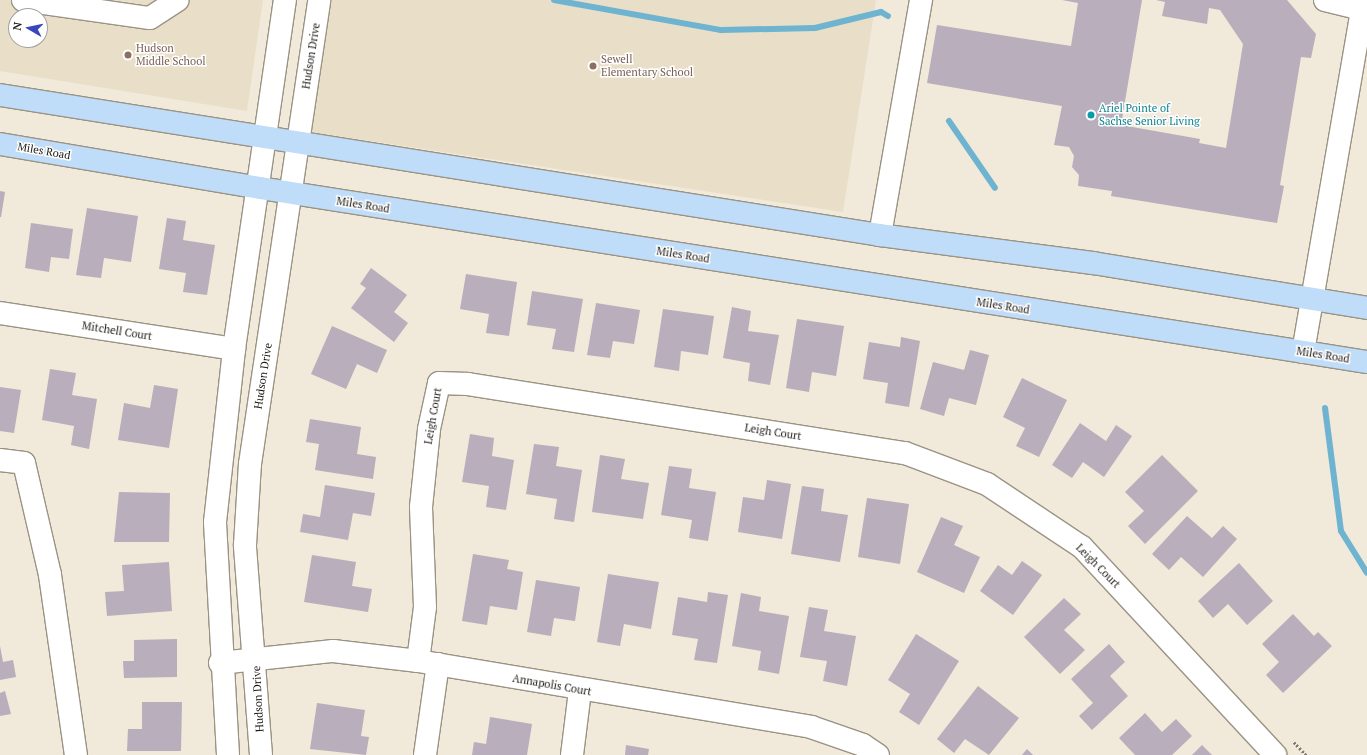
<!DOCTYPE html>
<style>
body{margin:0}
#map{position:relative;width:1367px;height:755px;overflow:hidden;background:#f1e9d9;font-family:"PT Serif",serif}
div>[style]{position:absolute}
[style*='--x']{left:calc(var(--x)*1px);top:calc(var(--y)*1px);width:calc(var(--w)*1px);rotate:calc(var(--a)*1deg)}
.built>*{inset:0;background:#e9dfc8}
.stream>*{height:6px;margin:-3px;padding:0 3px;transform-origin:3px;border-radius:3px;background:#6eb3d0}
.building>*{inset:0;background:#b9aebb}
.path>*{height:2.5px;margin-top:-1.25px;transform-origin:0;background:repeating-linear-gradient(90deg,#807a70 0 2px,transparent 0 4px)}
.roads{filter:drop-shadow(1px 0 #9a9384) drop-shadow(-1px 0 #9a9384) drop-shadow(0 1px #9a9384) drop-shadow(0 -1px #9a9384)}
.minor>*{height:22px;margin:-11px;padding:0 11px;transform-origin:11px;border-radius:11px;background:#fff}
.major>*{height:22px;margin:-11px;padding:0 11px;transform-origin:11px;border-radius:11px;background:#bfdcf9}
.dots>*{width:11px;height:11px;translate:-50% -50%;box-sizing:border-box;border:2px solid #fff;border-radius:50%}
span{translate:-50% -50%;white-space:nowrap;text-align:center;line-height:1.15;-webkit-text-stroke:3px #fff;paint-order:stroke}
.education-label{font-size:11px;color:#785e54}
.left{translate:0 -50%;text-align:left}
.street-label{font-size:11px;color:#1b1813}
.culture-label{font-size:11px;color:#0d838f}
.north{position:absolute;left:8px;top:8px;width:40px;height:40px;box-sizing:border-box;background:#fff;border:1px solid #a4a3a1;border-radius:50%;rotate:279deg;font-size:11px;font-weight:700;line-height:16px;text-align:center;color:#1b1813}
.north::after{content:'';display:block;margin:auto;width:14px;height:18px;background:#3947ba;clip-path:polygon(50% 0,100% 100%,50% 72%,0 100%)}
</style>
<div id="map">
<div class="built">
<div style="clip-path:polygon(evenodd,0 0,263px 0,247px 111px,0 71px,0 0,16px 16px,40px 16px,40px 40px,16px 40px,16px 16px)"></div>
<div style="clip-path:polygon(332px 0,876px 0,843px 212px,311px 132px)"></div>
</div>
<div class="stream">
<div style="--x:554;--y:0;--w:170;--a:10.2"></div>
<div style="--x:721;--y:30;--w:94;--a:-1.2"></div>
<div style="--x:815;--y:28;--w:68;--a:-13.6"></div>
<div style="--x:881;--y:12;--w:8;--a:30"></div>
<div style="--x:949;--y:121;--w:81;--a:55.5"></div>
<div style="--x:1325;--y:408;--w:124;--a:82.6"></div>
<div style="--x:1341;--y:531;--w:49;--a:58.2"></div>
</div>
<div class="building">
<div style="clip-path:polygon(1062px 0,1142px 0,1121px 125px,1200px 139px,1199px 143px,1226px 148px,1243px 44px,1220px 10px,1209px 8px,1207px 24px,1162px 16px,1165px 2px,1156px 0,1287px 0,1316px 34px,1311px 58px,1301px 57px,1280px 185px,1284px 186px,1277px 223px,1111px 196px,1112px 191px,1078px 186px,1079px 175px,1072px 167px,1074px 156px,1069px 147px,1054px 145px,1062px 106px,927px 83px,937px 25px,1071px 46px,1078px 3px)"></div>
<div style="clip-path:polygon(0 191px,5px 192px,1px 217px,0 217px)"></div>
<div style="clip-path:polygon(87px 208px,138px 216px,131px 262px,104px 258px,101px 278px,76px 275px)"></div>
<div style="clip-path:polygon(167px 218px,186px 221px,183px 240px,215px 245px,207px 295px,183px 292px,186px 273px,159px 269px)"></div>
<div style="clip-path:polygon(31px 223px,73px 229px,69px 259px,51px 257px,49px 272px,25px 268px)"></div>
<div style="clip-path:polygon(371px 268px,407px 295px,394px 312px,408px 323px,394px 342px,351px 308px,366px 288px,360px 284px)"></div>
<div style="clip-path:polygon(466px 274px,517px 282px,509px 336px,486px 333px,489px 314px,460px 309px)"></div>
<div style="clip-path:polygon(532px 291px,583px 299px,574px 352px,552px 349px,556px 329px,527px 325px)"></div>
<div style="clip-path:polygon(596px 303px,640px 310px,634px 344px,613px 341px,610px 358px,587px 355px)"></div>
<div style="clip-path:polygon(732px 307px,751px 311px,748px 331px,779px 335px,770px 385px,748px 381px,750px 363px,723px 358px)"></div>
<div style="clip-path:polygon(663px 309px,714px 316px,708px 355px,681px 351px,679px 371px,654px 367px)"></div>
<div style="clip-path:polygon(797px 319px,844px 326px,836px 376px,812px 372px,809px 392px,786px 388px)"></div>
<div style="clip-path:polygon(332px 326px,387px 350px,377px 373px,357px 364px,346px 389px,311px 374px)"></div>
<div style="clip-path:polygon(901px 337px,920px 341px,909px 407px,885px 403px,888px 383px,863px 379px,869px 342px,900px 347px)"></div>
<div style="clip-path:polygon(970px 350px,989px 355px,976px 405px,949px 398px,944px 416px,920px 409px,933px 362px,964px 370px)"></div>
<div style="clip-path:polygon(50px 369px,76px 373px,72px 395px,97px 399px,89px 449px,71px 445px,74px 426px,42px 420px)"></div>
<div style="clip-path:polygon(1022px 378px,1067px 400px,1039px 457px,1016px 446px,1025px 428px,1003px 417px)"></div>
<div style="clip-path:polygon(154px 385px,178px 389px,169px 448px,118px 440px,124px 403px,150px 408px)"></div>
<div style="clip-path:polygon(0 387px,21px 390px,14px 433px,0 431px)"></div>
<div style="clip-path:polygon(310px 419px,361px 427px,357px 454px,376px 457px,373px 479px,315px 470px,319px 444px,306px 442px)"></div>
<div style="clip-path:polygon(1080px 423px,1106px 441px,1116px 425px,1132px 436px,1104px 477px,1083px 462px,1072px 478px,1052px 465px)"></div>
<div style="clip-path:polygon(470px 434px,494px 438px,492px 456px,514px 460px,506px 510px,486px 507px,489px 486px,462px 482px)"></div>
<div style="clip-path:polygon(534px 444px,559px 447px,556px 466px,582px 470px,574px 522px,554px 519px,557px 499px,526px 494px)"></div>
<div style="clip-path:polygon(600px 455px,625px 459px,621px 479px,649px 483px,643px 519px,592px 512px)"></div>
<div style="clip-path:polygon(1162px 455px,1198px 491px,1145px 544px,1128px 526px,1144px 511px,1125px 492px)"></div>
<div style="clip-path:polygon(669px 466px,692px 469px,689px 488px,716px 492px,708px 541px,689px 538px,692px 520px,661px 515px)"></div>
<div style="clip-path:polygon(767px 480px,791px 484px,782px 539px,738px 532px,743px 497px,764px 500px)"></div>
<div style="clip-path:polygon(325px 485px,375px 493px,371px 516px,353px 513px,348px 540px,300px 532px,303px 514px,320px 517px)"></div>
<div style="clip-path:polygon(802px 486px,824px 489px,821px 511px,848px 515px,840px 562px,791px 554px)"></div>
<div style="clip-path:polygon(119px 492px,170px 493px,169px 542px,114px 542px)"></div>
<div style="clip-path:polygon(867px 498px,909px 504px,900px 564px,858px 557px)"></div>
<div style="clip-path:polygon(1187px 516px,1212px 538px,1223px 526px,1237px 539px,1203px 577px,1181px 557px,1169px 570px,1152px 554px)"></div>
<div style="clip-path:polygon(941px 517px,963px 526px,954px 545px,980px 557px,964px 593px,917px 572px)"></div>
<div style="clip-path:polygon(473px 554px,509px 560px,507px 569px,523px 572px,517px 610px,490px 606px,487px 625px,462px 621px)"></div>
<div style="clip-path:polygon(312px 555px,356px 562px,352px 586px,372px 589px,368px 612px,304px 602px)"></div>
<div style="clip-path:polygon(1022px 561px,1042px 575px,1013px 615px,980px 591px,998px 565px,1012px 575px)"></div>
<div style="clip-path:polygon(169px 562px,172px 611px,107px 616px,105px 592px,124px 591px,122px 565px)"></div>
<div style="clip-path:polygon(1239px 563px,1273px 601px,1247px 625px,1228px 604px,1213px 618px,1198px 601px)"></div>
<div style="clip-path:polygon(608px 574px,659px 582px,651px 629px,624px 624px,620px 646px,597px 642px)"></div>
<div style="clip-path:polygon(536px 580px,580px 587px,575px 621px,554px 618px,551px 636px,527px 632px)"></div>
<div style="clip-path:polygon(708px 592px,728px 595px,717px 663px,694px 660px,698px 639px,672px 635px,678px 597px,707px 602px)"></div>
<div style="clip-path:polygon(741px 593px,761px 597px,759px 611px,789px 616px,779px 674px,758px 670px,761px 651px,732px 646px)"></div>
<div style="clip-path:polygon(1064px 598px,1081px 614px,1064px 630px,1085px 650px,1060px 674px,1024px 637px)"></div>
<div style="clip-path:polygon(809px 607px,828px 610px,824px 631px,856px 636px,847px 686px,823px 681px,827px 661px,800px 657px)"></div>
<div style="clip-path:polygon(1293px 614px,1314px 636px,1318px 632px,1332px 646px,1283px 693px,1266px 675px,1279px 662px,1262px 644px)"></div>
<div style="clip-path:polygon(916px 634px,959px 661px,919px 725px,899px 712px,910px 694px,888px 680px)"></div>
<div style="clip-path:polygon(177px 639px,177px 677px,124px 678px,123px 661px,134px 661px,134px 640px)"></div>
<div style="clip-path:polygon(1109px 644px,1125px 662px,1110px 676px,1128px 696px,1092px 730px,1079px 716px,1093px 703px,1071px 679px)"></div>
<div style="clip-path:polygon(0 646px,3px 662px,13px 660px,16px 677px,0 680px)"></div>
<div style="clip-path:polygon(978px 686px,1019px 718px,989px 755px,965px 739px,954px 753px,937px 739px)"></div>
<div style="clip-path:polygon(5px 691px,11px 714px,0 716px,0 693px)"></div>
<div style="clip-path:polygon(142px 702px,182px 702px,181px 751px,127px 751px,128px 729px,142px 729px)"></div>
<div style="clip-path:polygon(317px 703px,365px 710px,361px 736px,369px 737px,366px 755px,310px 749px)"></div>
<div style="clip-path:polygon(1145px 713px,1162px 732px,1176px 719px,1192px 736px,1172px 755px,1135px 755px,1119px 738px)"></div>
<div style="clip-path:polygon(490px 717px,532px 724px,527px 755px,472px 755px,474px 742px,486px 744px)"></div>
<div style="clip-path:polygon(626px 745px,649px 749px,648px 755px,625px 755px)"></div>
<div style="clip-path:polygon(1202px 745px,1212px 755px,1192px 755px)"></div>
<div style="clip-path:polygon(1027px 749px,1033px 755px,1022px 755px)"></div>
</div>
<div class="path">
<div style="--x:1294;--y:742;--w:18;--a:47"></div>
</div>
<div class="roads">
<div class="minor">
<div style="--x:23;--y:0;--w:128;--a:8.1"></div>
<div style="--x:150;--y:18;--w:33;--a:-33"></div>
<div style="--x:1325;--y:0;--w:38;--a:14"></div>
<div style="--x:880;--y:235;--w:239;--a:-80.1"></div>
<div style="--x:0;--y:313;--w:237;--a:8.7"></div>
<div style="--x:1303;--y:352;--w:357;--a:-80.2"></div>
<div style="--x:0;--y:460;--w:24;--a:7"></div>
<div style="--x:24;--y:463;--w:115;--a:76.9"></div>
<div style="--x:50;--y:575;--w:182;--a:81.8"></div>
<div style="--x:418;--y:661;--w:54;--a:-82.6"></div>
<div style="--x:425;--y:607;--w:100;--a:-92.3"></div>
<div style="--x:421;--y:507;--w:78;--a:-84.1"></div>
<div style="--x:429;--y:429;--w:47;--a:-77.7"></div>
<div style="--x:439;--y:383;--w:29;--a:2"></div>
<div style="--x:468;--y:384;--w:442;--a:9"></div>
<div style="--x:905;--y:453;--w:88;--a:20.7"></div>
<div style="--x:987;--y:484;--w:114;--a:33.6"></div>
<div style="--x:1082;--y:547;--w:284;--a:47.1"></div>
<div style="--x:220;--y:663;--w:114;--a:-6.1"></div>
<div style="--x:333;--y:651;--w:86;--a:6.7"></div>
<div style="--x:418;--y:661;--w:399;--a:9.5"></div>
<div style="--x:811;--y:727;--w:55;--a:19.1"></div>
<div style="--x:863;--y:745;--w:18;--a:34"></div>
<div style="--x:228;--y:755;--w:233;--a:-93.2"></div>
<div style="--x:215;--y:522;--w:174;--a:-83.7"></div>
<div style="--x:234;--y:349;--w:353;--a:-81.7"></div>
<div style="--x:261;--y:755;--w:211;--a:-94.4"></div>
<div style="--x:245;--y:545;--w:81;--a:-86.5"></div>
<div style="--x:250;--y:464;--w:469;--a:-81.5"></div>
<div style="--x:425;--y:755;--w:92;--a:-81.9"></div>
<div style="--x:572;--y:755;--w:64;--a:-82.9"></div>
</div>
<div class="major">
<div style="--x:0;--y:95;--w:891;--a:9.04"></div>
<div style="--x:880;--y:235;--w:215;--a:7.5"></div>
<div style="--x:1093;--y:263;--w:278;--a:9.3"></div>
<div style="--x:0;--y:144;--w:264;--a:9.6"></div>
<div style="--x:260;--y:188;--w:1121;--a:8.93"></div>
</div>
</div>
<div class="dots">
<div style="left:128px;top:55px;background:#8d6e63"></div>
<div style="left:593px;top:66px;background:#8d6e63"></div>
<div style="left:1091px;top:115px;background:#0f9aa8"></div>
</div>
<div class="education-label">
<span class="left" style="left:136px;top:55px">Hudson<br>Middle School</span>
<span class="left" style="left:601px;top:66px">Sewell<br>Elementary School</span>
</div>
<div class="street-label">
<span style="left:311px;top:56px;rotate:-81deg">Hudson Drive</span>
<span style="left:44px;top:151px;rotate:10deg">Miles Road</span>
<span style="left:363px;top:205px;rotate:9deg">Miles Road</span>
<span style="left:683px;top:255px;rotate:9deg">Miles Road</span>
<span style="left:1003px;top:306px;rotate:9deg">Miles Road</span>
<span style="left:117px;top:331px;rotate:9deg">Mitchell Court</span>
<span style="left:1323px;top:355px;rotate:9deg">Miles Road</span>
<span style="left:263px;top:376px;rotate:-81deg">Hudson Drive</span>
<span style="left:433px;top:416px;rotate:-80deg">Leigh Court</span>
<span style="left:773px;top:432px;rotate:9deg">Leigh Court</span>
<span style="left:1098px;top:566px;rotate:45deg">Leigh Court</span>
<span style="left:552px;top:685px;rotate:10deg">Annapolis Court</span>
<span style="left:258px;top:699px;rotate:-93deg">Hudson Drive</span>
</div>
<div class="culture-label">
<span class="left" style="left:1099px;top:115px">Ariel Pointe of<br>Sachse Senior Living</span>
</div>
<div class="north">N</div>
</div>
